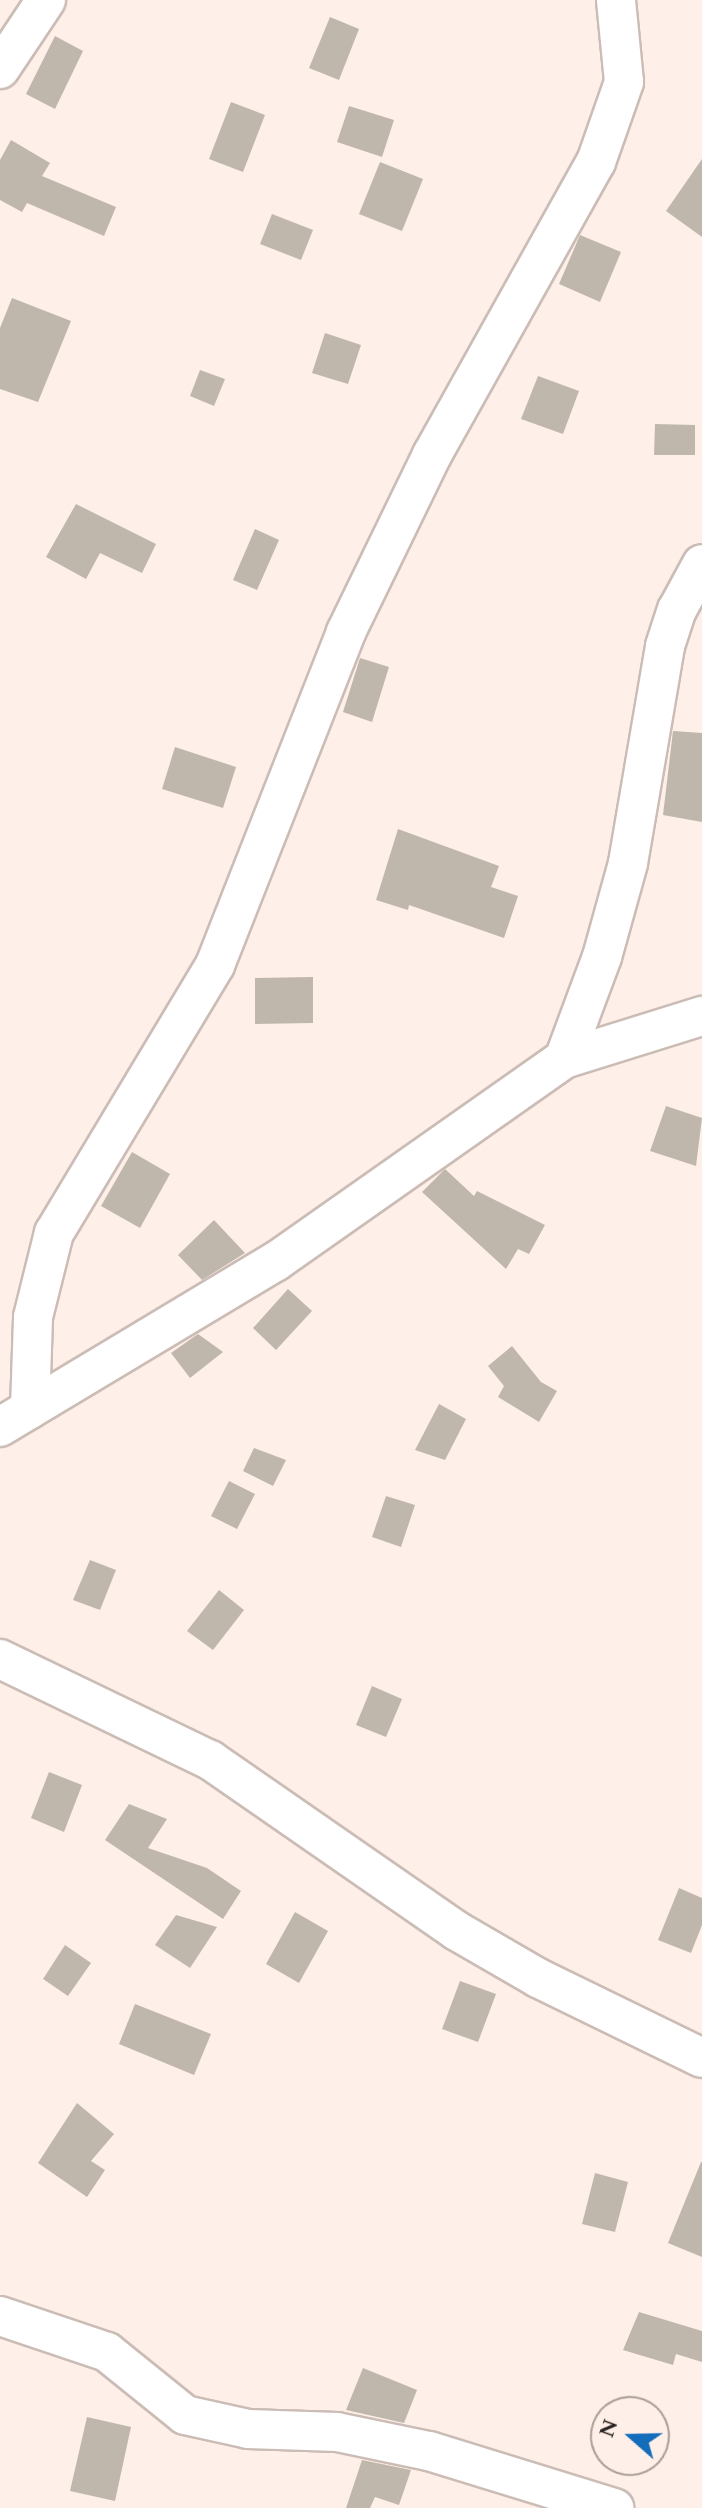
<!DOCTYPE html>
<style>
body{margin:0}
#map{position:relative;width:702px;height:2508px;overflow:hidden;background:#feefe8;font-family:Spectral,serif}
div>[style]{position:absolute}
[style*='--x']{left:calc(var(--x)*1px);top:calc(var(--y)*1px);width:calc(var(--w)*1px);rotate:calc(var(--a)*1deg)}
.building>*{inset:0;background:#c0b7ac}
.roads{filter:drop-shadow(2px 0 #cbbcb6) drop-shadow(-2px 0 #cbbcb6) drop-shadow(0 2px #cbbcb6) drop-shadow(0 -2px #cbbcb6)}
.minor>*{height:38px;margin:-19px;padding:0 19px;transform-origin:19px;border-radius:19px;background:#fff}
span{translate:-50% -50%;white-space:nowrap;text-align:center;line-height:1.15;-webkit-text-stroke:7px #feefe8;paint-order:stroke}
.north{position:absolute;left:590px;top:2396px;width:80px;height:80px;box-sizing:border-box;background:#feefe8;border:2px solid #a99e99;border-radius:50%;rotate:290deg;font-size:22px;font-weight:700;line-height:32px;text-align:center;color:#2a2522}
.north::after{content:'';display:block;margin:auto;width:28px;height:36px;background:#146dba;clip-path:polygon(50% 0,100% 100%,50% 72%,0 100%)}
</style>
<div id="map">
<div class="building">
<div style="clip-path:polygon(330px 17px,359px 29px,339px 80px,309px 68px)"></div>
<div style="clip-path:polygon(55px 36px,83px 51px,55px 109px,26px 94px)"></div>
<div style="clip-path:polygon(231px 102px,265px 115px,243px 172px,209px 159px)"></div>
<div style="clip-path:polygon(349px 106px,394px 120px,382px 157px,337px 142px)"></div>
<div style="clip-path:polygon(11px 140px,50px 163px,42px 176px,116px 207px,104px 236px,27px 203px,22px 212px,0 200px,0 160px)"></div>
<div style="clip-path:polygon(702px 159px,702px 237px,666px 211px)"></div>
<div style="clip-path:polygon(380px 162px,423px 179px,402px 231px,359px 214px)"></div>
<div style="clip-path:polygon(272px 214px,313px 230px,301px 260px,260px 244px)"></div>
<div style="clip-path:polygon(580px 235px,621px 252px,600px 302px,559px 284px)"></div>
<div style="clip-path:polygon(12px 298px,71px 321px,38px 402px,0 389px,0 328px)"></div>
<div style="clip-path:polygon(325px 333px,361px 345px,348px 384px,312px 373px)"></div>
<div style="clip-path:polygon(200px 370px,225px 379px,214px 406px,190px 396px)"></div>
<div style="clip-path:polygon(538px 376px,579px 391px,563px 434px,521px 419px)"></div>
<div style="clip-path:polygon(655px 424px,695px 425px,695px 455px,654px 455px)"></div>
<div style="clip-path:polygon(76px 504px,156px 544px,142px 573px,100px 553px,86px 579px,46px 557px)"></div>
<div style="clip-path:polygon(255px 529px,279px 540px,257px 590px,233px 580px)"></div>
<div style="clip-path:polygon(360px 658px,389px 667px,372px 722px,343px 712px)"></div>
<div style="clip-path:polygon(673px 731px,702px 733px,702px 822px,663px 815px)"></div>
<div style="clip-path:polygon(175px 747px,236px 767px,223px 808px,162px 789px)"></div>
<div style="clip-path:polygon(398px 829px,499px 866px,491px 887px,518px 896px,504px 938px,409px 905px,408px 910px,376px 900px)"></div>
<div style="clip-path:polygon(313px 977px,313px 1023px,255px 1024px,255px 978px)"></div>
<div style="clip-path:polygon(666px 1106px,702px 1118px,696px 1166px,650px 1151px)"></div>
<div style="clip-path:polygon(132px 1152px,170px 1174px,140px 1228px,101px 1206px)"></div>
<div style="clip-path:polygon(445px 1169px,474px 1196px,477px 1191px,545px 1225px,529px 1254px,518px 1249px,506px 1269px,422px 1192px)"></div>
<div style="clip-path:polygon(214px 1220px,245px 1253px,202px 1280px,178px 1255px)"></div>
<div style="clip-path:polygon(288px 1289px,312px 1311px,276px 1350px,253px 1328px)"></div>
<div style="clip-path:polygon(198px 1334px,223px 1352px,190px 1378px,171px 1353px)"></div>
<div style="clip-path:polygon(512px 1346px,541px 1382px,557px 1391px,539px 1422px,498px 1397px,504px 1386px,488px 1366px)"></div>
<div style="clip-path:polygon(439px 1404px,466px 1419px,445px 1460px,415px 1450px)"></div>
<div style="clip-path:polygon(254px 1448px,286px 1460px,273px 1486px,243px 1471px)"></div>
<div style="clip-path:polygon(229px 1481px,255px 1494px,237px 1529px,211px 1516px)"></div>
<div style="clip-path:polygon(386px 1496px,415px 1505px,401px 1547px,372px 1537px)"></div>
<div style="clip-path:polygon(90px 1560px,116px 1570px,100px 1610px,73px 1600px)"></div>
<div style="clip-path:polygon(219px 1590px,244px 1610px,213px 1650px,187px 1631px)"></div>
<div style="clip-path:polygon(372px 1686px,402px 1699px,386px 1737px,356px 1725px)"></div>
<div style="clip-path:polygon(49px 1772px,82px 1785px,64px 1832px,31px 1818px)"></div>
<div style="clip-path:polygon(129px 1804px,167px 1819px,148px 1848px,207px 1868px,241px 1891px,223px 1919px,105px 1840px)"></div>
<div style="clip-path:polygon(679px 1888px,702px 1898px,702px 1925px,691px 1953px,658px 1940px)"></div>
<div style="clip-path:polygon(295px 1912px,328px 1931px,299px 1983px,266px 1964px)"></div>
<div style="clip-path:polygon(176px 1915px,217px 1927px,190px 1968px,155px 1945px)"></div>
<div style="clip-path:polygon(65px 1945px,91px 1963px,68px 1996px,43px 1979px)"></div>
<div style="clip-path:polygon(460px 1981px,496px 1994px,478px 2042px,442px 2029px)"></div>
<div style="clip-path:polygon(135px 2004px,211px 2034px,194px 2075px,119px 2044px)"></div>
<div style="clip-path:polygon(77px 2103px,114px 2134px,91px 2161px,105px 2170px,87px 2197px,38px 2163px)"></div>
<div style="clip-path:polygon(701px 2162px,702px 2162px,702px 2257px,668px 2243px)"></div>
<div style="clip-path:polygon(595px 2173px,628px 2182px,615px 2232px,582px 2224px)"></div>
<div style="clip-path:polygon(639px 2312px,702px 2331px,702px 2362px,676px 2354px,673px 2365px,623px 2350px)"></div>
<div style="clip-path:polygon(363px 2368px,417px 2390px,404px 2423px,346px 2410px)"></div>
<div style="clip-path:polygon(87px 2417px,131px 2427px,115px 2501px,70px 2491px)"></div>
<div style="clip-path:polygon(362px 2460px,411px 2470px,399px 2505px,375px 2497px,370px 2508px,346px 2508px)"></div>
</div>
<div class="roads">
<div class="minor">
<div style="--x:0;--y:69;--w:83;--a:-56.3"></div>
<div style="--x:564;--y:1059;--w:109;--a:-69.6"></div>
<div style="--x:602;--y:957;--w:98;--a:-74.5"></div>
<div style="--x:628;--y:863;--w:220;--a:-80.3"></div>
<div style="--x:665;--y:646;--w:38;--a:-72"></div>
<div style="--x:677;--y:610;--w:52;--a:-61.5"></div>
<div style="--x:30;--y:1409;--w:92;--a:-88.1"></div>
<div style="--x:33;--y:1317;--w:87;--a:-76"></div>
<div style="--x:54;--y:1233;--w:313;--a:-59"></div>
<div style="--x:215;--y:965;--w:358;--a:-68.5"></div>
<div style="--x:346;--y:632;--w:197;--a:-64.1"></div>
<div style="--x:432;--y:455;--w:336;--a:-60.8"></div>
<div style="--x:596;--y:162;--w:85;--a:-70.7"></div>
<div style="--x:624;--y:82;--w:82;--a:-95.6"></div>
<div style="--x:0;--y:1427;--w:321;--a:-31"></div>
<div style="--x:275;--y:1262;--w:353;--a:-35.1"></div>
<div style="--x:564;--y:1059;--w:145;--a:-17.3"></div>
<div style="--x:0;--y:1659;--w:233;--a:25.7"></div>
<div style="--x:210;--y:1760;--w:300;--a:34.7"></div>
<div style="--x:457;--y:1931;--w:94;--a:30.1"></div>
<div style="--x:538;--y:1978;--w:182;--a:26"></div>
<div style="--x:0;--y:2316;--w:113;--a:18.6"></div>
<div style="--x:107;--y:2352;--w:100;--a:38.9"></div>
<div style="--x:185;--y:2415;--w:65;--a:12.5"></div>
<div style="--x:248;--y:2429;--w:89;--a:1.9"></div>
<div style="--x:337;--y:2432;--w:94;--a:11.7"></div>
<div style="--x:429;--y:2451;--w:194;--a:17.1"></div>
</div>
</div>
<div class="north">N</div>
</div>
